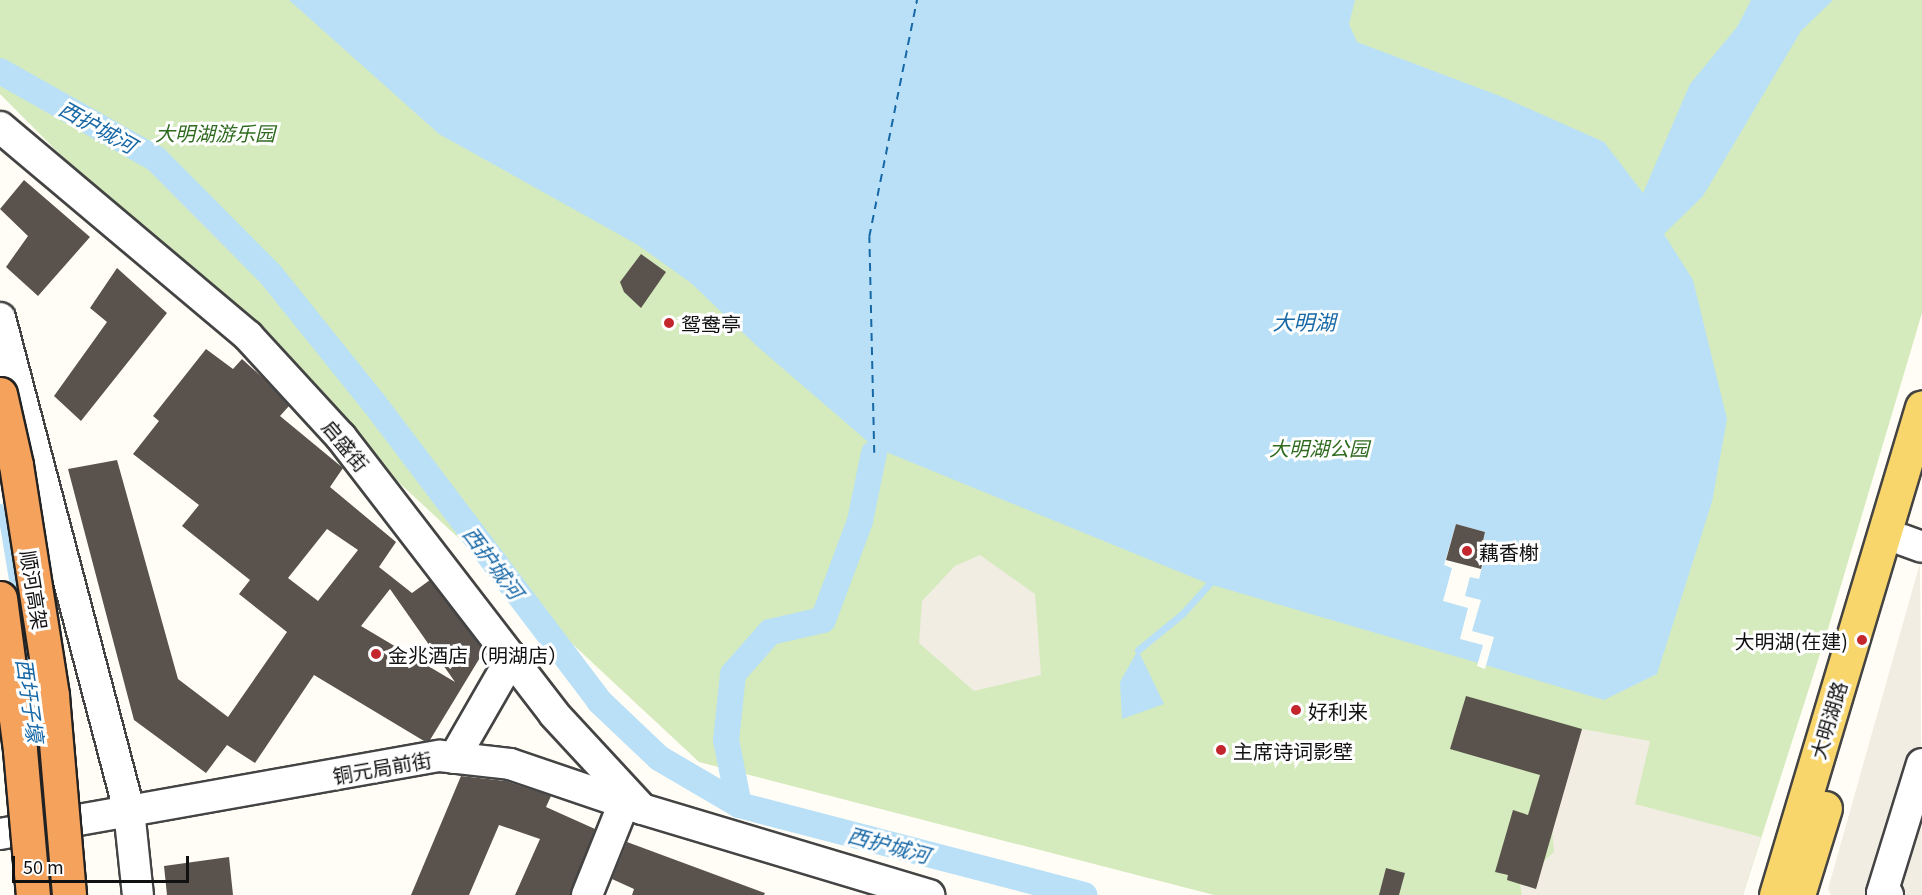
<!DOCTYPE html>
<meta charset="utf-8">
<style>
body{margin:0}
#map{position:relative;width:1922px;height:895px;overflow:hidden;background:#fffdf5;font-family:Georgia,"Noto Sans SC",serif}
div>[style]{position:absolute}
[style*='--x']{left:calc(var(--x)*1px);top:calc(var(--y)*1px);width:calc(var(--w)*1px);rotate:calc(var(--a)*1deg)}
.green>*{inset:0;background:#d5ebbd}
.plaza>*{inset:0;background:#f1ede2}
.water>*{inset:0;background:#b9e0f7}
.pier>*{inset:0;background:#fffdf5}
.stream>*{height:7px;margin:-3.5px;padding:0 3.5px;transform-origin:3.5px;border-radius:3.5px;background:#b9e0f7}
.canal>*{height:26px;margin:-13px;padding:0 13px;transform-origin:13px;border-radius:13px;background:#b9e0f7}
.ferry>*{height:1.5px;margin-top:-0.75px;transform-origin:0;background:repeating-linear-gradient(90deg,#1768a6 0 8px,transparent 0 14px)}
.building>*{inset:0;background:#5a524d}
.roads{filter:drop-shadow(2px 0 #444) drop-shadow(-2px 0 #444) drop-shadow(0 2px #444) drop-shadow(0 -2px #444)}
.minor>*{height:30px;margin:-15px;padding:0 15px;transform-origin:15px;border-radius:15px;background:#fff}
.major>*{height:33px;margin:-16.5px;padding:0 16.5px;transform-origin:16.5px;border-radius:16.5px;background:#f9d66b}
.bridges{filter:drop-shadow(2px 0 #222) drop-shadow(-2px 0 #222) drop-shadow(0 2px #222) drop-shadow(0 -2px #222)}
.highway-bridge>*{height:33px;margin:-16.5px;padding:0 16.5px;transform-origin:16.5px;border-radius:16.5px;background:#f5a25d}
.dots>*{width:16px;height:16px;translate:-50% -50%;box-sizing:border-box;border:3px solid #fff;border-radius:50%}
span{translate:-50% -50%;white-space:nowrap;text-align:center;line-height:1.15;-webkit-text-stroke:6px #fff;paint-order:stroke}
.park-label{font-size:20px;color:#2f6b1f;font-style:italic}
.poi-label{font-size:20px;color:#111}
.left{translate:0 -50%;text-align:left}
.right{translate:-100% -50%;text-align:right}
.street-label{font-size:20px;color:#111}
.water-label{font-size:21px;color:#1768a6;font-style:italic}
.scale{position:absolute;left:12px;top:856px;width:177px;height:27px;box-sizing:border-box;border:3px solid #111;border-top:0;padding-left:8px;font-size:18px;line-height:21px;white-space:nowrap;color:#111;-webkit-text-stroke:4px #fff;paint-order:stroke}
</style>
<div id="map">
<div class="green">
<div style="clip-path:polygon(0 0,1922px 0,1922px 313px,1828px 629px,1743px 895px,1214px 895px,699px 762px,232px 327px,0 94px)"></div>
</div>
<div class="plaza">
<div style="clip-path:polygon(980px 555px,1035px 594px,1041px 675px,974px 691px,919px 643px,922px 601px,955px 566px)"></div>
<div style="clip-path:polygon(1920px 563px,1922px 895px,1831px 895px,1828px 889px)"></div>
<div style="clip-path:polygon(1582px 729px,1650px 741px,1635px 804px,1761px 837px,1743px 895px,1522px 895px,1520px 884px,1554px 852px,1551px 817px)"></div>
</div>
<div class="water">
<div style="clip-path:polygon(289px 0,1355px 0,1349px 24px,1357px 42px,1500px 96px,1604px 142px,1643px 193px,1690px 84px,1737px 27px,1751px 0,1833px 0,1801px 31px,1703px 196px,1664px 234px,1693px 280px,1727px 419px,1712px 502px,1657px 674px,1604px 700px,1209px 584px,874px 447px,759px 348px,691px 283px,638px 245px,439px 134px)"></div>
<div style="clip-path:polygon(1138px 650px,1164px 704px,1122px 719px,1120px 682px)"></div>
</div>
<div class="pier">
<div style="clip-path:polygon(1456px 524px,1485px 532px,1483px 541px,1488px 543px,1479px 579px,1470px 577px,1465px 596px,1481px 600px,1472px 631px,1494px 637px,1485px 669px,1477px 666px,1483px 645px,1460px 639px,1468px 608px,1443px 601px,1452px 568px,1444px 565px)"></div>
</div>
<div class="stream">
<div style="--x:0;--y:507;--w:92;--a:80.6"></div>
<div style="--x:20;--y:627;--w:79;--a:80.5"></div>
<div style="--x:33;--y:705;--w:114;--a:84.4"></div>
<div style="--x:1138;--y:650;--w:58;--a:-39.4"></div>
<div style="--x:1183;--y:613;--w:39;--a:-48"></div>
<div style="--x:45;--y:832;--w:63;--a:84.6"></div>
</div>
<div class="canal">
<div style="--x:0;--y:71;--w:179;--a:29.4"></div>
<div style="--x:156;--y:159;--w:163;--a:45.2"></div>
<div style="--x:271;--y:275;--w:164;--a:51.2"></div>
<div style="--x:374;--y:403;--w:373;--a:52.9"></div>
<div style="--x:599;--y:701;--w:83;--a:43.5"></div>
<div style="--x:659;--y:758;--w:93;--a:30.4"></div>
<div style="--x:739;--y:805;--w:357;--a:14.6"></div>
<div style="--x:739;--y:805;--w:66;--a:-101.3"></div>
<div style="--x:726;--y:740;--w:66;--a:-83.9"></div>
<div style="--x:733;--y:674;--w:56;--a:-48.6"></div>
<div style="--x:770;--y:632;--w:54;--a:-12.8"></div>
<div style="--x:823;--y:620;--w:106;--a:-69.5"></div>
<div style="--x:860;--y:521;--w:69;--a:-78.4"></div>
</div>
<div class="ferry">
<div style="--x:874;--y:453;--w:216;--a:-91.3"></div>
<div style="--x:869;--y:237;--w:242;--a:-78.6"></div>
</div>
<div class="building">
<div style="clip-path:polygon(24px 180px,90px 237px,38px 296px,6px 267px,28px 236px,0 209px)"></div>
<div style="clip-path:polygon(641px 254px,666px 272px,641px 308px,624px 292px,620px 282px)"></div>
<div style="clip-path:polygon(117px 268px,167px 313px,81px 421px,54px 396px,107px 322px,90px 308px)"></div>
<div style="clip-path:polygon(evenodd,206px 349px,233px 369px,242px 359px,263px 378px,289px 406px,280px 416px,343px 468px,330px 487px,396px 542px,379px 567px,412px 593px,430px 580px,484px 651px,430px 740px,424px 741px,314px 675px,255px 763px,227px 745px,206px 773px,134px 720px,68px 469px,117px 460px,178px 679px,228px 717px,287px 632px,239px 594px,250px 580px,182px 526px,199px 505px,133px 454px,159px 421px,153px 416px,206px 349px,327px 529px,358px 550px,318px 601px,288px 578px,327px 529px,206px 349px,390px 589px,455px 682px,361px 626px,390px 589px)"></div>
<div style="clip-path:polygon(1456px 524px,1485px 532px,1483px 541px,1488px 543px,1481px 569px,1446px 560px)"></div>
<div style="clip-path:polygon(1466px 696px,1582px 729px,1536px 889px,1507px 880px,1508px 875px,1495px 872px,1513px 810px,1528px 815px,1540px 775px,1450px 749px)"></div>
<div style="clip-path:polygon(461px 776px,506px 781px,551px 796px,546px 807px,595px 829px,570px 895px,515px 895px,540px 839px,499px 825px,469px 895px,411px 895px)"></div>
<div style="clip-path:polygon(627px 842px,765px 893px,764px 895px,632px 895px,634px 889px,612px 879px)"></div>
<div style="clip-path:polygon(229px 857px,233px 895px,167px 895px,164px 866px)"></div>
<div style="clip-path:polygon(1386px 868px,1405px 873px,1399px 895px,1379px 895px)"></div>
</div>
<div class="roads">
<div class="minor">
<div style="--x:0;--y:127;--w:324;--a:40.1"></div>
<div style="--x:248;--y:336;--w:137;--a:47.4"></div>
<div style="--x:341;--y:437;--w:349;--a:52.4"></div>
<div style="--x:554;--y:714;--w:127;--a:47.2"></div>
<div style="--x:0;--y:318;--w:509;--a:75.31"></div>
<div style="--x:129;--y:810;--w:85;--a:84"></div>
<div style="--x:1903;--y:540;--w:20;--a:20"></div>
<div style="--x:454;--y:758;--w:116;--a:-60.1"></div>
<div style="--x:0;--y:834;--w:447;--a:-10.1"></div>
<div style="--x:440;--y:756;--w:70;--a:6.5"></div>
<div style="--x:510;--y:764;--w:139;--a:18.8"></div>
<div style="--x:642;--y:809;--w:300;--a:16.7"></div>
<div style="--x:587;--y:895;--w:99;--a:-68.1"></div>
<div style="--x:1888;--y:895;--w:6;--a:-162"></div>
<div style="--x:1882;--y:893;--w:135;--a:-72.8"></div>
</div>
<div class="major">
<div style="--x:1776;--y:895;--w:509;--a:-73.34"></div>
<div style="--x:1798;--y:895;--w:91;--a:-72.8"></div>
</div>
</div>
<div class="bridges">
<div class="highway-bridge">
<div style="--x:0;--y:394;--w:73;--a:77.3"></div>
<div style="--x:16;--y:465;--w:234;--a:81.1"></div>
<div style="--x:52;--y:696;--w:200;--a:85.1"></div>
<div style="--x:0;--y:598;--w:153;--a:82.5"></div>
<div style="--x:20;--y:750;--w:146;--a:84.9"></div>
</div>
</div>
<div class="dots">
<div style="left:669px;top:323px;background:#c4262e"></div>
<div style="left:1467px;top:551px;background:#c4262e"></div>
<div style="left:1862px;top:640px;background:#c4262e"></div>
<div style="left:376px;top:654px;background:#c4262e"></div>
<div style="left:1296px;top:710px;background:#c4262e"></div>
<div style="left:1221px;top:750px;background:#c4262e"></div>
</div>
<div class="park-label">
<span style="left:215px;top:132px">大明湖游乐园</span>
<span style="left:1319px;top:447px">大明湖公园</span>
</div>
<div class="poi-label">
<span class="left" style="left:681px;top:323px">鸳鸯亭</span>
<span class="left" style="left:1479px;top:551px">藕香榭</span>
<span class="right" style="left:1848px;top:640px">大明湖(在建)</span>
<span class="left" style="left:388px;top:654px">金兆酒店（明湖店）</span>
<span class="left" style="left:1308px;top:710px">好利来</span>
<span class="left" style="left:1233px;top:750px">主席诗词影壁</span>
</div>
<div class="street-label">
<span style="left:346px;top:445px;rotate:50deg">启盛街</span>
<span style="left:35px;top:590px;rotate:81deg">顺河高架</span>
<span style="left:1828px;top:720px;rotate:-73deg">大明湖路</span>
<span style="left:382px;top:767px;rotate:-10deg">铜元局前街</span>
</div>
<div class="water-label">
<span style="left:98px;top:126px;rotate:29deg">西护城河</span>
<span style="left:1304px;top:321px">大明湖</span>
<span style="left:494px;top:562px;rotate:53deg">西护城河</span>
<span style="left:31px;top:700px;rotate:82deg">西圩子壕</span>
<span style="left:889px;top:844px;rotate:15deg">西护城河</span>
</div>
<div class="scale">50 m</div>
</div>
